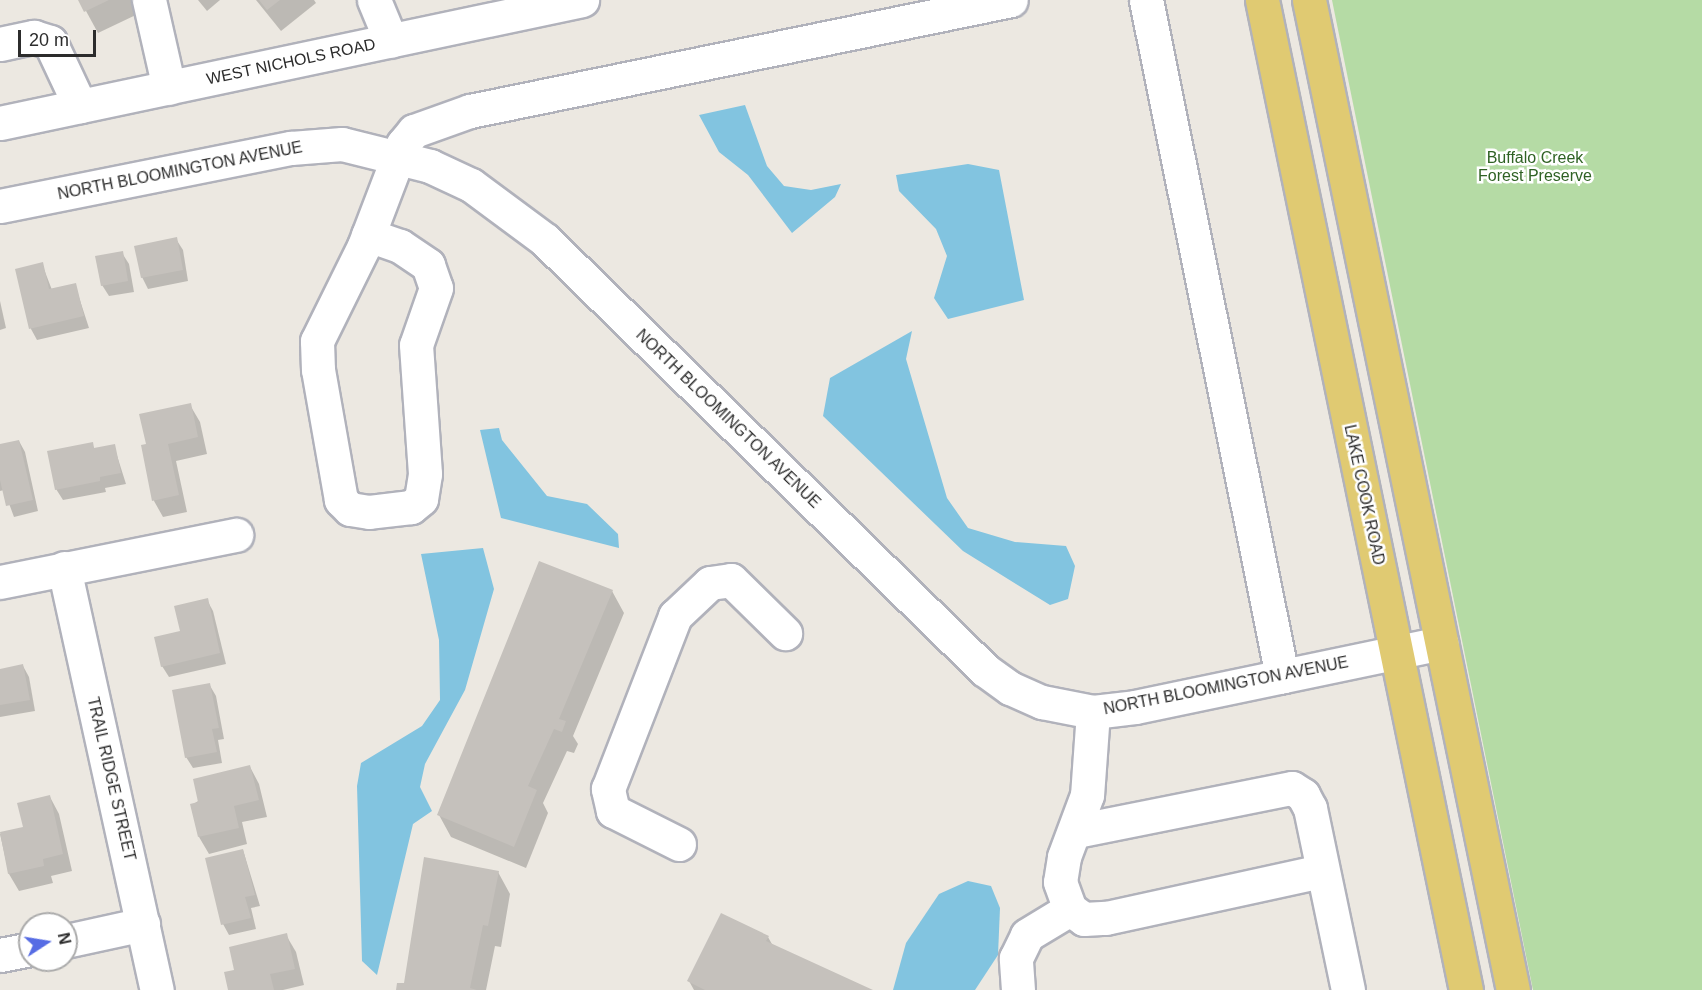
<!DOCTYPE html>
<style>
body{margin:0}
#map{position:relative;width:1702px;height:990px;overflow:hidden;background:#ece8e1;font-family:Arial,sans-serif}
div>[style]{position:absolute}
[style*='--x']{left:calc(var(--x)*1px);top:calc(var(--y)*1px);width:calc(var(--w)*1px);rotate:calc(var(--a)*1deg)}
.green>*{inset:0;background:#b5dba5}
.water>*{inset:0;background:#82c4e0}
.shadow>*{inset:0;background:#0003}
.building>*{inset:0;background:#c5c1bc}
.roads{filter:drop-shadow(2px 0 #b1b2bb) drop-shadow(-2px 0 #b1b2bb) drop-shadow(0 2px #b1b2bb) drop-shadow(0 -2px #b1b2bb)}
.minor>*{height:33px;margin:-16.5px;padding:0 16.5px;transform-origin:16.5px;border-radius:16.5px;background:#fff}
.major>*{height:33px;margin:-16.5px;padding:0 16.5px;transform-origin:16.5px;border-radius:16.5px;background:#e0ca72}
span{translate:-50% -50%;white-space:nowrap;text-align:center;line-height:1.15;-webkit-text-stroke:5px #fff;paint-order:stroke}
.street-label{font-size:16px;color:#2c2c2c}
.park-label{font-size:16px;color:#2f6224}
.north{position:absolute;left:18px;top:912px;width:60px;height:60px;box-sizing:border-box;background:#fff;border:2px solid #ababab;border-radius:50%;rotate:78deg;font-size:16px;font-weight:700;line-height:24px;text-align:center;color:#2c2c2c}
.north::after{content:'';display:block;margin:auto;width:21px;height:27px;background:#566ce4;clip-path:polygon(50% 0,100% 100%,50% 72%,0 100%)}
.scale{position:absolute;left:18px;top:30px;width:78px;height:27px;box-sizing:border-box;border:3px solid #2c2c2c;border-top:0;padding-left:8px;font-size:18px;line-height:21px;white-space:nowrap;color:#2c2c2c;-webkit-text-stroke:4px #fff;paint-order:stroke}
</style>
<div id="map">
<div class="green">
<div style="clip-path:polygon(1332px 0,1702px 0,1702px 990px,1533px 990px)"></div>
</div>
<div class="water">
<div style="clip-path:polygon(745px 105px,767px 166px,784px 186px,811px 190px,841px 184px,835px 197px,792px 233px,748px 175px,719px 152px,699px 115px)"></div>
<div style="clip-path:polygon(968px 164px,999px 170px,1024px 300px,948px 319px,934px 298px,947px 256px,936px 229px,899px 191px,896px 175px)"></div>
<div style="clip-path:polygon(912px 331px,906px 359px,947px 498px,968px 528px,1015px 542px,1066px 546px,1075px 566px,1068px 599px,1050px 605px,963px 551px,823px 416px,830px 378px)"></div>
<div style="clip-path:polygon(499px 428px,502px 440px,547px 496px,587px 504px,618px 534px,619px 548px,501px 518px,480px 430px)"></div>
<div style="clip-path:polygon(483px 548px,494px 589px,465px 690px,425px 764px,420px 787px,432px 811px,413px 824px,377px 975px,362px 961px,357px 786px,361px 763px,422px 726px,440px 700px,439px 640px,421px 554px)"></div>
<div style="clip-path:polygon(968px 881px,991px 886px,1000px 908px,998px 955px,975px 990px,893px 990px,906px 943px,939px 894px)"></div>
</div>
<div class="shadow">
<div style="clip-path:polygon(80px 0,133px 0,140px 13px,98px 33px)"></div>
<div style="clip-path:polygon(198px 0,220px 0,207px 11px)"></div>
<div style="clip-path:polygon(256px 0,314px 0,316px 3px,281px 31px)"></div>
<div style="clip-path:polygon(176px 239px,183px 250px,188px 281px,148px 289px,142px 277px)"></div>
<div style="clip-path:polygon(122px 253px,129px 264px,134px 292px,109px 296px,102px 285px)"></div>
<div style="clip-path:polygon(42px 264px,52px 290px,75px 285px,89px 328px,37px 340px,31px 329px,17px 270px)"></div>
<div style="clip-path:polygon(0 301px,6px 328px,0 330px)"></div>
<div style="clip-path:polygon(190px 405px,200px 422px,207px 454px,176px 461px,187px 512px,163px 517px,154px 501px,147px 446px)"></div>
<div style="clip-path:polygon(19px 441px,25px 452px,38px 511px,14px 517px,4px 490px,0 491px,0 446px)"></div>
<div style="clip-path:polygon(92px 444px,95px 450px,114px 446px,126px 484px,105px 488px,106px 492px,63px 500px,56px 489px)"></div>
<div style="clip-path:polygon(612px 591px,624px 613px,573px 736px,578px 744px,574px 753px,567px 751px,543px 803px,548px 813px,526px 868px,451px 837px,439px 815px)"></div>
<div style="clip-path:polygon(207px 600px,213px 611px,226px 664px,169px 677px,162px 666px,181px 633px)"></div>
<div style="clip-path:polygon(23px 666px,29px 677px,35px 711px,0 717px,0 670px)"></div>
<div style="clip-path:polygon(209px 684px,216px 696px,224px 739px,218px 740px,222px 763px,193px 768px,186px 757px)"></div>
<div style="clip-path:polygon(250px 767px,259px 784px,267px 817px,242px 822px,247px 844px,209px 854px,199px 837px,192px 805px)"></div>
<div style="clip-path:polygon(50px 797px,59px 814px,72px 871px,51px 876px,53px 883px,19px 891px,9px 874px,0 834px,24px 828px)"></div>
<div style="clip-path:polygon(243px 850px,260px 906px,251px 908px,256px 929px,229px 935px,223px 924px)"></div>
<div style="clip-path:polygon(425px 859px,498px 872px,510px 894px,501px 947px,495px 946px,486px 990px,397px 990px,405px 985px)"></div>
<div style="clip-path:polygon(721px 915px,768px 937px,773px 946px,870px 990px,694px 990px,689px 981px)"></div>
<div style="clip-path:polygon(286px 935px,296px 952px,304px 985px,283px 990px,230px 990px,236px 971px)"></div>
</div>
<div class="building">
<div style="clip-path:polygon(78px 0,109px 0,84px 12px)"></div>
<div style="clip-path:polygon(259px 0,280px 0,267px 10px)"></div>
<div style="clip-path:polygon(177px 237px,183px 270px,141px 278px,134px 246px)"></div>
<div style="clip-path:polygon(123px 251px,128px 281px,101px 286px,95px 256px)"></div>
<div style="clip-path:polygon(43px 262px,49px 289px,76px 283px,84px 316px,29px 329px,15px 269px)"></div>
<div style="clip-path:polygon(191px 403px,198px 437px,168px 444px,179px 495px,152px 501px,141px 445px,146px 444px,139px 414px)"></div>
<div style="clip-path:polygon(19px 440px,33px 500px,6px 506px,0 480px,0 444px)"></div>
<div style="clip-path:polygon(93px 442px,94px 448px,115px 444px,121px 473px,100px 477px,100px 481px,55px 490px,47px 451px)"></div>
<div style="clip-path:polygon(539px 561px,613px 590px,559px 719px,566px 721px,562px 732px,554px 729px,528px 786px,537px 790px,514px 847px,437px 815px)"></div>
<div style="clip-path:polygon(208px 598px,220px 653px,161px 667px,154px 637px,180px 631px,174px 606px)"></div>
<div style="clip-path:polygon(23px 664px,30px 700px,0 705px,0 669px)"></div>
<div style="clip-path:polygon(210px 683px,219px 728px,212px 729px,217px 752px,185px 758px,172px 690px)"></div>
<div style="clip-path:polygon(250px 765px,259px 800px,234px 806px,239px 828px,198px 837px,190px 804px,198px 802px,193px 779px)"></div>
<div style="clip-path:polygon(50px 795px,63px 854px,43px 859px,44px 866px,8px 874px,0 832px,23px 827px,17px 803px)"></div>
<div style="clip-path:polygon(243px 849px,255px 895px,245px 897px,251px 918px,221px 925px,205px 858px)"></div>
<div style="clip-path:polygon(424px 857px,499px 871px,488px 926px,483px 925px,470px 988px,477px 990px,396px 990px,397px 983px,404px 983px)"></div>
<div style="clip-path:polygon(721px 913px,769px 936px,766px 941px,873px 990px,705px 990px,687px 981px)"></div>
<div style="clip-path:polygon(287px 933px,295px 969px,270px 974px,274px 990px,228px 990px,224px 972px,234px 970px,229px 947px)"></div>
</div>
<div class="roads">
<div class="minor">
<div style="--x:149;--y:0;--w:90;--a:77.2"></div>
<div style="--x:374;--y:0;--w:44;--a:67.5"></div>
<div style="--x:1146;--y:0;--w:690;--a:78.62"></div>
<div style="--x:0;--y:44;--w:35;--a:-12"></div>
<div style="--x:34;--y:37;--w:17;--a:17"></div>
<div style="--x:50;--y:42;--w:71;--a:64.9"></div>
<div style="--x:0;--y:123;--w:595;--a:-11.93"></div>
<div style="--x:0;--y:206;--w:297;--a:-11.3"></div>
<div style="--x:291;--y:148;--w:51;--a:-4.5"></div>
<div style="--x:342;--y:144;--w:91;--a:14"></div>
<div style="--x:430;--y:166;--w:45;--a:24.9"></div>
<div style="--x:471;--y:185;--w:92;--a:36.6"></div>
<div style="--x:545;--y:240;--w:615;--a:44.34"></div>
<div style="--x:985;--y:670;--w:31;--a:36"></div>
<div style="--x:1010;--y:688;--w:35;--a:24"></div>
<div style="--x:1042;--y:702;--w:52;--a:11.1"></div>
<div style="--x:1093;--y:712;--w:42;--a:-6.8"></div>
<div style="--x:1135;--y:707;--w:313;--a:-11.8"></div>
<div style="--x:368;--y:235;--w:34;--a:19"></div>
<div style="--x:400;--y:246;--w:34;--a:34"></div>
<div style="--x:428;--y:265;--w:24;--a:71"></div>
<div style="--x:436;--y:288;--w:60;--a:109.3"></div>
<div style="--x:416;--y:345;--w:129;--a:86"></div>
<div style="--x:425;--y:474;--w:25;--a:99"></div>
<div style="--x:421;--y:499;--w:13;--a:141"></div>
<div style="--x:411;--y:507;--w:42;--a:173.2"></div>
<div style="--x:369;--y:512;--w:19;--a:-171"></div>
<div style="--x:350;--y:509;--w:13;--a:-135"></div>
<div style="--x:341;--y:500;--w:132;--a:-100"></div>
<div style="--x:318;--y:370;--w:29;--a:-92"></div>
<div style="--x:317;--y:341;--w:106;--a:-63.7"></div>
<div style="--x:364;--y:246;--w:109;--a:-69.1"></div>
<div style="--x:403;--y:144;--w:17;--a:-50"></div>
<div style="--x:414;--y:131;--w:59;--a:-19.7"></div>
<div style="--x:470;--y:111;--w:552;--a:-11.59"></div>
<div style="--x:64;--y:568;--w:432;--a:77.6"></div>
<div style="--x:0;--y:582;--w:241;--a:-11.3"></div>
<div style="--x:1093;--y:712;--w:83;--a:94.1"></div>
<div style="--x:1087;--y:795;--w:66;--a:110.4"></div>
<div style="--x:1064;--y:857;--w:25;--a:99"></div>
<div style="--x:1060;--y:882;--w:29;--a:70"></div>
<div style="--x:1070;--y:909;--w:17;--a:36"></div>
<div style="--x:1084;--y:919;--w:22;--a:-3"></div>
<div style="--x:1106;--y:918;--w:221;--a:-12.3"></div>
<div style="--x:1076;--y:831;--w:220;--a:-11.3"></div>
<div style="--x:1292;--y:788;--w:13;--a:32"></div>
<div style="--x:1303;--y:795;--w:15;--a:62"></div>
<div style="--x:1310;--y:808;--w:186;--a:78.2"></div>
<div style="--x:679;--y:844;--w:74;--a:-153.4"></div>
<div style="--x:613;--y:811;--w:23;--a:-103"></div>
<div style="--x:608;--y:789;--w:186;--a:-68.8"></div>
<div style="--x:675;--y:616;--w:48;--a:-43.3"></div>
<div style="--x:710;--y:583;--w:21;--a:-8"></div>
<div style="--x:731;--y:580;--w:76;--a:44.5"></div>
<div style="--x:66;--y:941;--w:79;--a:-12.4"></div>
<div style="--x:0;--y:955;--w:31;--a:-11"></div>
<div style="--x:1018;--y:990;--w:32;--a:-94"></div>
<div style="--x:1016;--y:958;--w:25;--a:-64"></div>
<div style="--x:1027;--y:935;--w:50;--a:-31.2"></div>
</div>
<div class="major">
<div style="--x:1262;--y:0;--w:1011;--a:78.36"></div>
<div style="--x:1309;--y:0;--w:1011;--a:78.36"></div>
</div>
</div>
<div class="street-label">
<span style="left:291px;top:62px;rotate:-12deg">WEST NICHOLS ROAD</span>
<span style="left:180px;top:171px;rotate:-11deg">NORTH BLOOMINGTON AVENUE</span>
<span style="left:728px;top:419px;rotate:44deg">NORTH BLOOMINGTON AVENUE</span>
<span style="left:1364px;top:495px;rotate:78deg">LAKE COOK ROAD</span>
<span style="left:1226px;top:686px;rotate:-11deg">NORTH BLOOMINGTON AVENUE</span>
<span style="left:111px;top:779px;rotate:77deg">TRAIL RIDGE STREET</span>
</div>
<div class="park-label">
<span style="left:1535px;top:167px">Buffalo Creek<br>Forest Preserve</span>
</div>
<div class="north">N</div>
<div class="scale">20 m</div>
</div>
